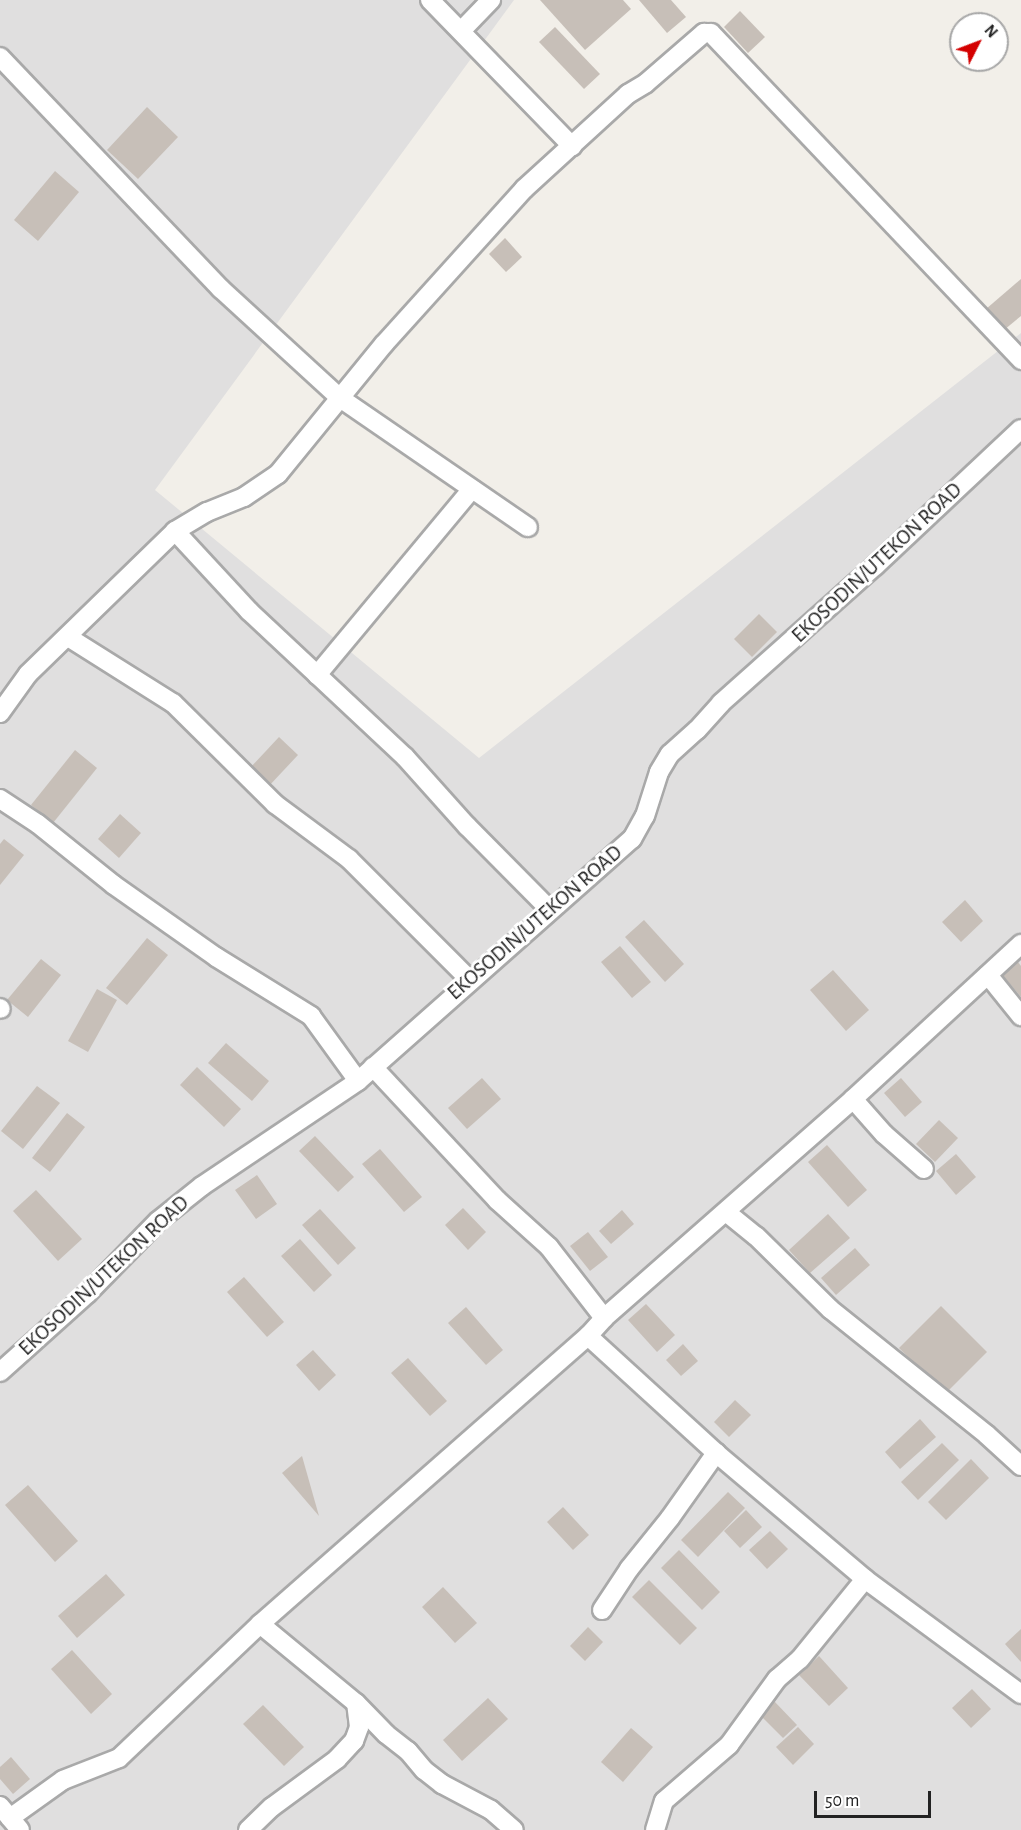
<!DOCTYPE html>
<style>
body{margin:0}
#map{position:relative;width:1021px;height:1830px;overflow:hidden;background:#f2efe9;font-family:"Alegreya Sans",sans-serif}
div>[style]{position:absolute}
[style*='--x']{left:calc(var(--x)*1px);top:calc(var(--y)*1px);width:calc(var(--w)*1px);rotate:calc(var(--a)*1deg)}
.residential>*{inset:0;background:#e0dfdf}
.building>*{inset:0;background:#c7bfb8}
.roads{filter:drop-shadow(2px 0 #a9a9a9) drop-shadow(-2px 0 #a9a9a9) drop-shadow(0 2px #a9a9a9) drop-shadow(0 -2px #a9a9a9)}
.street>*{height:18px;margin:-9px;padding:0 9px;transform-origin:9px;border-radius:9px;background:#fff}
span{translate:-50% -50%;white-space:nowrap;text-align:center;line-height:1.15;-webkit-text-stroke:6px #fff;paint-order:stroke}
.street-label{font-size:21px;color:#222}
.north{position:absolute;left:949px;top:12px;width:60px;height:60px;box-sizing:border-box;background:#fff;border:2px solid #a7a7a7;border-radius:50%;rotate:48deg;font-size:16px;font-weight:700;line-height:24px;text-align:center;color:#222}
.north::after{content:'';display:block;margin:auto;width:21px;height:27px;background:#d40000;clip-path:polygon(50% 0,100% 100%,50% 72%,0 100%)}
.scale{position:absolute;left:814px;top:1791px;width:117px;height:27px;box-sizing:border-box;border:3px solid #222;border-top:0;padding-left:8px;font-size:18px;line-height:21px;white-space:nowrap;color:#222;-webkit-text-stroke:4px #fff;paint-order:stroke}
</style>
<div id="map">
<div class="residential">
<div style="clip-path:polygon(0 0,514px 0,155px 490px,479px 758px,1021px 333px,1021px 1830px,0 1830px)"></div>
</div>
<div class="building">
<div style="clip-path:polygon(540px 0,623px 0,631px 9px,585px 50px)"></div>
<div style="clip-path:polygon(639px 0,671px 0,686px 17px,667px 33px)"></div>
<div style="clip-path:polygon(740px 11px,765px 37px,748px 53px,724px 27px)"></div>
<div style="clip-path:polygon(555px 27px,600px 74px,584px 89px,539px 42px)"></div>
<div style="clip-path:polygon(147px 107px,178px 137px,138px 179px,107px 150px)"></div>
<div style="clip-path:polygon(55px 171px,79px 192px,38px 241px,14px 220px)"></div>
<div style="clip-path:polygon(505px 238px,522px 257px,506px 272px,489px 254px)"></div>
<div style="clip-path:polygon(1021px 279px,1021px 316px,1004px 330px,986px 309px)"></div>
<div style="clip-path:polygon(759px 614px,777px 632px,752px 657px,734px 639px)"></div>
<div style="clip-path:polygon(279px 737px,298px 755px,268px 787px,249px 769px)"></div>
<div style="clip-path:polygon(75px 750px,97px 768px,53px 823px,31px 805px)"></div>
<div style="clip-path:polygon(120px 814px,141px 833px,119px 858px,98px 839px)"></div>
<div style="clip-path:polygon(4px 839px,24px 855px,0 885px,0 844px)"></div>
<div style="clip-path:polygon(965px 900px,983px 921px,961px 942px,942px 922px)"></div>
<div style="clip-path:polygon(644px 920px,684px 964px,665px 982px,625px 937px)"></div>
<div style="clip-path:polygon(147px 938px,168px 955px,127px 1005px,106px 988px)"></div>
<div style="clip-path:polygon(620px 946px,651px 982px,632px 998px,601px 962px)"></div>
<div style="clip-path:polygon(1015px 958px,1021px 966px,1021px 997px,999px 971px)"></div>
<div style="clip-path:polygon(41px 959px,61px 975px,28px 1017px,7px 1000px)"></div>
<div style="clip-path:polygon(833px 970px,869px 1010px,846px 1031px,810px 990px)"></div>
<div style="clip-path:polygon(97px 989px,117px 1000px,88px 1052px,68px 1041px)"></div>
<div style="clip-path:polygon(226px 1043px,269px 1081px,252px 1101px,208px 1063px)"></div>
<div style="clip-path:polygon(197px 1067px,241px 1109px,224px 1127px,180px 1085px)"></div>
<div style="clip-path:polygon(482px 1078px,501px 1099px,467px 1129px,448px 1108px)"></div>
<div style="clip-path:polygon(901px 1078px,922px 1102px,905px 1117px,884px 1093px)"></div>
<div style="clip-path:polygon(37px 1086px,60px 1103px,23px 1149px,1px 1131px)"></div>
<div style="clip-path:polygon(67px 1113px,85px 1127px,50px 1172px,32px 1158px)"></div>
<div style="clip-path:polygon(939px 1120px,958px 1138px,935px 1162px,916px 1144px)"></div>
<div style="clip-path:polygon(315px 1136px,354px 1177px,338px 1192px,299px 1151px)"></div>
<div style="clip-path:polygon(827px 1145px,867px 1190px,848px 1207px,808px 1162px)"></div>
<div style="clip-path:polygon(380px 1149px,422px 1197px,404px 1212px,362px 1164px)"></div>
<div style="clip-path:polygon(956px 1154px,976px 1177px,956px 1195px,936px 1171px)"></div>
<div style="clip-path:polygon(257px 1175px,277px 1204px,256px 1219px,235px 1190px)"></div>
<div style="clip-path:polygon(36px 1190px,82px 1239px,58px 1261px,13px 1211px)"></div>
<div style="clip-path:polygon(463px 1208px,486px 1232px,468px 1250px,445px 1225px)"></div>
<div style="clip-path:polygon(320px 1209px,356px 1248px,338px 1265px,302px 1225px)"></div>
<div style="clip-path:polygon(622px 1210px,634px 1224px,611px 1244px,599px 1231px)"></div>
<div style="clip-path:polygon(828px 1214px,850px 1238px,810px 1273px,789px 1250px)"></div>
<div style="clip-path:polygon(588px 1232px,608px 1257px,590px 1271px,570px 1246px)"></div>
<div style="clip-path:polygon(300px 1239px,332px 1275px,314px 1292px,281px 1256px)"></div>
<div style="clip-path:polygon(855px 1248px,870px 1265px,836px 1295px,821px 1278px)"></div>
<div style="clip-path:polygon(244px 1277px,284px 1322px,267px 1337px,227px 1292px)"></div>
<div style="clip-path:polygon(646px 1304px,675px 1335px,657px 1352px,628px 1320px)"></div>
<div style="clip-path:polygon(941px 1306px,987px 1352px,945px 1394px,899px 1348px)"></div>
<div style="clip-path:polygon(466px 1307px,503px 1350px,486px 1365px,448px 1323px)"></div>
<div style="clip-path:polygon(683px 1344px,698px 1361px,681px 1376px,666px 1360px)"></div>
<div style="clip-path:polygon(313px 1350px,336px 1375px,319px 1391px,296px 1365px)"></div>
<div style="clip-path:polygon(408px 1358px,447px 1401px,430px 1416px,391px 1373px)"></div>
<div style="clip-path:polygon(735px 1400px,751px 1415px,729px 1437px,714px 1422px)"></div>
<div style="clip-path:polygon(920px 1419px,936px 1437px,900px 1469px,885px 1452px)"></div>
<div style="clip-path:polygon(942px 1443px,959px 1460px,918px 1500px,901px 1482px)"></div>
<div style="clip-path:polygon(302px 1456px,319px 1516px,282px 1473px)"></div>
<div style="clip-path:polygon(971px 1459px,989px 1478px,946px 1520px,928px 1502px)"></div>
<div style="clip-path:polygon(28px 1485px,78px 1541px,55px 1562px,5px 1505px)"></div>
<div style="clip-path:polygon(728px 1492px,745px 1508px,698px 1557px,681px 1540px)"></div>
<div style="clip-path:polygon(563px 1507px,589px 1535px,573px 1550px,547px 1522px)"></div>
<div style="clip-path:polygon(746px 1510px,762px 1527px,740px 1548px,724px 1531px)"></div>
<div style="clip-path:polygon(770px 1531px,788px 1549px,767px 1569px,749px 1550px)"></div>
<div style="clip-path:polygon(679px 1550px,720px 1592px,702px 1610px,661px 1568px)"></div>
<div style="clip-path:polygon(106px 1574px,125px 1595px,77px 1638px,58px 1616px)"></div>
<div style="clip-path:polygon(649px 1580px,697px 1628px,680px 1645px,632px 1597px)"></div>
<div style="clip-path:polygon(443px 1587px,477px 1623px,455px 1643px,422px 1607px)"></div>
<div style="clip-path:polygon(588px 1627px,603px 1642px,585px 1661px,570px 1646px)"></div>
<div style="clip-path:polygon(1021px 1629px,1021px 1662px,1005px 1644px)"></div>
<div style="clip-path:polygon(72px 1650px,112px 1694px,91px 1714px,51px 1669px)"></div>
<div style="clip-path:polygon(819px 1656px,848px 1688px,829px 1706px,799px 1675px)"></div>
<div style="clip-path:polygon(972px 1689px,991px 1709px,971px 1728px,952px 1708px)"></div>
<div style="clip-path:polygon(488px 1698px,508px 1719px,462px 1761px,443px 1740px)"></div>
<div style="clip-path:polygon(774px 1701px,797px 1725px,783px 1738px,760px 1715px)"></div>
<div style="clip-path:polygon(263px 1705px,304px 1747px,284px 1766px,243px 1724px)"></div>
<div style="clip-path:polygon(798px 1727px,814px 1744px,793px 1765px,776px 1747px)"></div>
<div style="clip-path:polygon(631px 1728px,653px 1747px,623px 1782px,601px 1762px)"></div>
<div style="clip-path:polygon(11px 1757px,30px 1779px,13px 1794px,0 1779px,0 1767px)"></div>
</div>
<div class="roads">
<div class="street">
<div style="--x:430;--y:0;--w:204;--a:45.8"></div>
<div style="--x:462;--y:30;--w:42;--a:-46"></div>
<div style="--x:0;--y:57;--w:320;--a:46.4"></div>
<div style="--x:221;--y:289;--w:161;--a:42.5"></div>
<div style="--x:340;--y:398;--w:228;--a:34.5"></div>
<div style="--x:175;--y:531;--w:109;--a:47.2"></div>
<div style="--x:249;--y:611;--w:214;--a:43.1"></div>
<div style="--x:405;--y:757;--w:93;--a:48.1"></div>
<div style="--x:467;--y:826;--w:118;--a:45.3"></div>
<div style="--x:68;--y:637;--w:124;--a:32.2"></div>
<div style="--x:173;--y:703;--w:144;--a:44.7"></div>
<div style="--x:275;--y:804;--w:92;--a:36.6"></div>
<div style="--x:349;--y:859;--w:171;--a:45"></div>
<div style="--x:317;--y:675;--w:242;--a:-50.2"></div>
<div style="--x:0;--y:713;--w:48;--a:-54.3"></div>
<div style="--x:28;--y:674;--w:205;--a:-44.2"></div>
<div style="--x:175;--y:531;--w:37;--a:-31"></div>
<div style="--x:207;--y:512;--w:40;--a:-22"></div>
<div style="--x:244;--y:497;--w:41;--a:-34.1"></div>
<div style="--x:278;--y:474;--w:168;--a:-50.8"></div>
<div style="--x:384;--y:344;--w:209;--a:-47.9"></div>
<div style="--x:524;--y:189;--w:141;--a:-42.4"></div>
<div style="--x:628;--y:94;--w:21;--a:-31"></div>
<div style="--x:646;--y:83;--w:77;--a:-40.8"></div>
<div style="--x:704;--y:33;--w:7;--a:0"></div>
<div style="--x:711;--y:33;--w:451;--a:46.5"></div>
<div style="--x:0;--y:799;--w:45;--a:33.3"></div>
<div style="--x:38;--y:824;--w:97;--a:38.8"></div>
<div style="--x:114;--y:885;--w:125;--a:35.2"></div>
<div style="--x:216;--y:957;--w:112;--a:31.8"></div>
<div style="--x:311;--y:1016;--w:80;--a:54.1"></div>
<div style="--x:988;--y:975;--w:53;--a:51.2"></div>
<div style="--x:0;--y:1008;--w:1;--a:45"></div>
<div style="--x:373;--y:1067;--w:182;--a:47"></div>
<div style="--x:497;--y:1200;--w:70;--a:42.1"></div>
<div style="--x:549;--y:1247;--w:90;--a:52.2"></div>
<div style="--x:853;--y:1099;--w:47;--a:48.5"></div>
<div style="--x:884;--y:1134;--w:53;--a:41.2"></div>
<div style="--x:726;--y:1212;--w:38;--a:39"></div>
<div style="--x:756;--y:1236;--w:104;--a:44.6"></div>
<div style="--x:830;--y:1309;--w:201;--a:38.7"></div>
<div style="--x:987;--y:1435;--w:46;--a:42.4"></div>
<div style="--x:588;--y:1336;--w:173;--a:42.4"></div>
<div style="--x:716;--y:1453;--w:195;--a:40.2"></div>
<div style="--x:865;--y:1579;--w:194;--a:36.4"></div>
<div style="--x:0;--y:1372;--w:117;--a:-41.9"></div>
<div style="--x:87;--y:1294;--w:102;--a:-45.8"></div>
<div style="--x:158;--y:1221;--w:56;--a:-38.5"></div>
<div style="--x:202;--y:1186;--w:188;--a:-33.9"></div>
<div style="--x:358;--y:1081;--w:366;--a:-41.5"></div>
<div style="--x:632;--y:839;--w:26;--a:-61"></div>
<div style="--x:645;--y:816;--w:46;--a:-72.3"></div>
<div style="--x:659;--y:772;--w:21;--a:-59"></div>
<div style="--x:670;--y:754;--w:36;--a:-42"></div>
<div style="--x:697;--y:730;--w:36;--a:-48"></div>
<div style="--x:721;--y:703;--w:206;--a:-41.7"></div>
<div style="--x:875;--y:566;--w:200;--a:-43.2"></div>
<div style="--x:602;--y:1610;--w:49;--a:-56.6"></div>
<div style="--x:629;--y:1569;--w:65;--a:-51.2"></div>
<div style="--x:670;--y:1518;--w:80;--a:-54.7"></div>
<div style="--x:260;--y:1624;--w:124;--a:39.5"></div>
<div style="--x:356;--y:1703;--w:43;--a:45.9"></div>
<div style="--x:386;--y:1734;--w:28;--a:38"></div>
<div style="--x:408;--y:1751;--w:25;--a:50"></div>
<div style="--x:424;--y:1770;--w:23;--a:38"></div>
<div style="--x:442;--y:1784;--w:55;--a:28"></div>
<div style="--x:491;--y:1810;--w:30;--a:41"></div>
<div style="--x:0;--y:1806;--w:31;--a:50"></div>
<div style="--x:10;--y:1818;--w:65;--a:-35.6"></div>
<div style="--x:63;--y:1780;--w:60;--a:-21.4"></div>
<div style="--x:119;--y:1758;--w:195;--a:-43.5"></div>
<div style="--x:260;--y:1624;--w:436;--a:-41.3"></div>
<div style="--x:588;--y:1336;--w:24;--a:-48"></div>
<div style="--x:604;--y:1318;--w:332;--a:-41.3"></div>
<div style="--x:853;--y:1099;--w:229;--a:-42.7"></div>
<div style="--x:248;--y:1830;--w:33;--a:-44"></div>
<div style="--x:272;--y:1807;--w:81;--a:-36.4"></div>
<div style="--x:337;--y:1759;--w:25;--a:-47"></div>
<div style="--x:354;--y:1741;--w:15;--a:-70"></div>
<div style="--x:359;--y:1727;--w:24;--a:-97"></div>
<div style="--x:655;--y:1830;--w:30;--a:-73"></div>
<div style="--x:664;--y:1801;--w:86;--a:-40.7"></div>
<div style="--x:729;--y:1745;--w:82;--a:-54"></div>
<div style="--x:777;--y:1679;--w:30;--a:-41"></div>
<div style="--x:800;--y:1659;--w:103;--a:-50.9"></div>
</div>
</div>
<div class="street-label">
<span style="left:877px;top:563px;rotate:-43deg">EKOSODIN/UTEKON ROAD</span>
<span style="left:535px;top:923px;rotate:-41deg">EKOSODIN/UTEKON ROAD</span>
<span style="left:104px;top:1276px;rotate:-43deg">EKOSODIN/UTEKON ROAD</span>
</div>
<div class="north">N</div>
<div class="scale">50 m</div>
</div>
